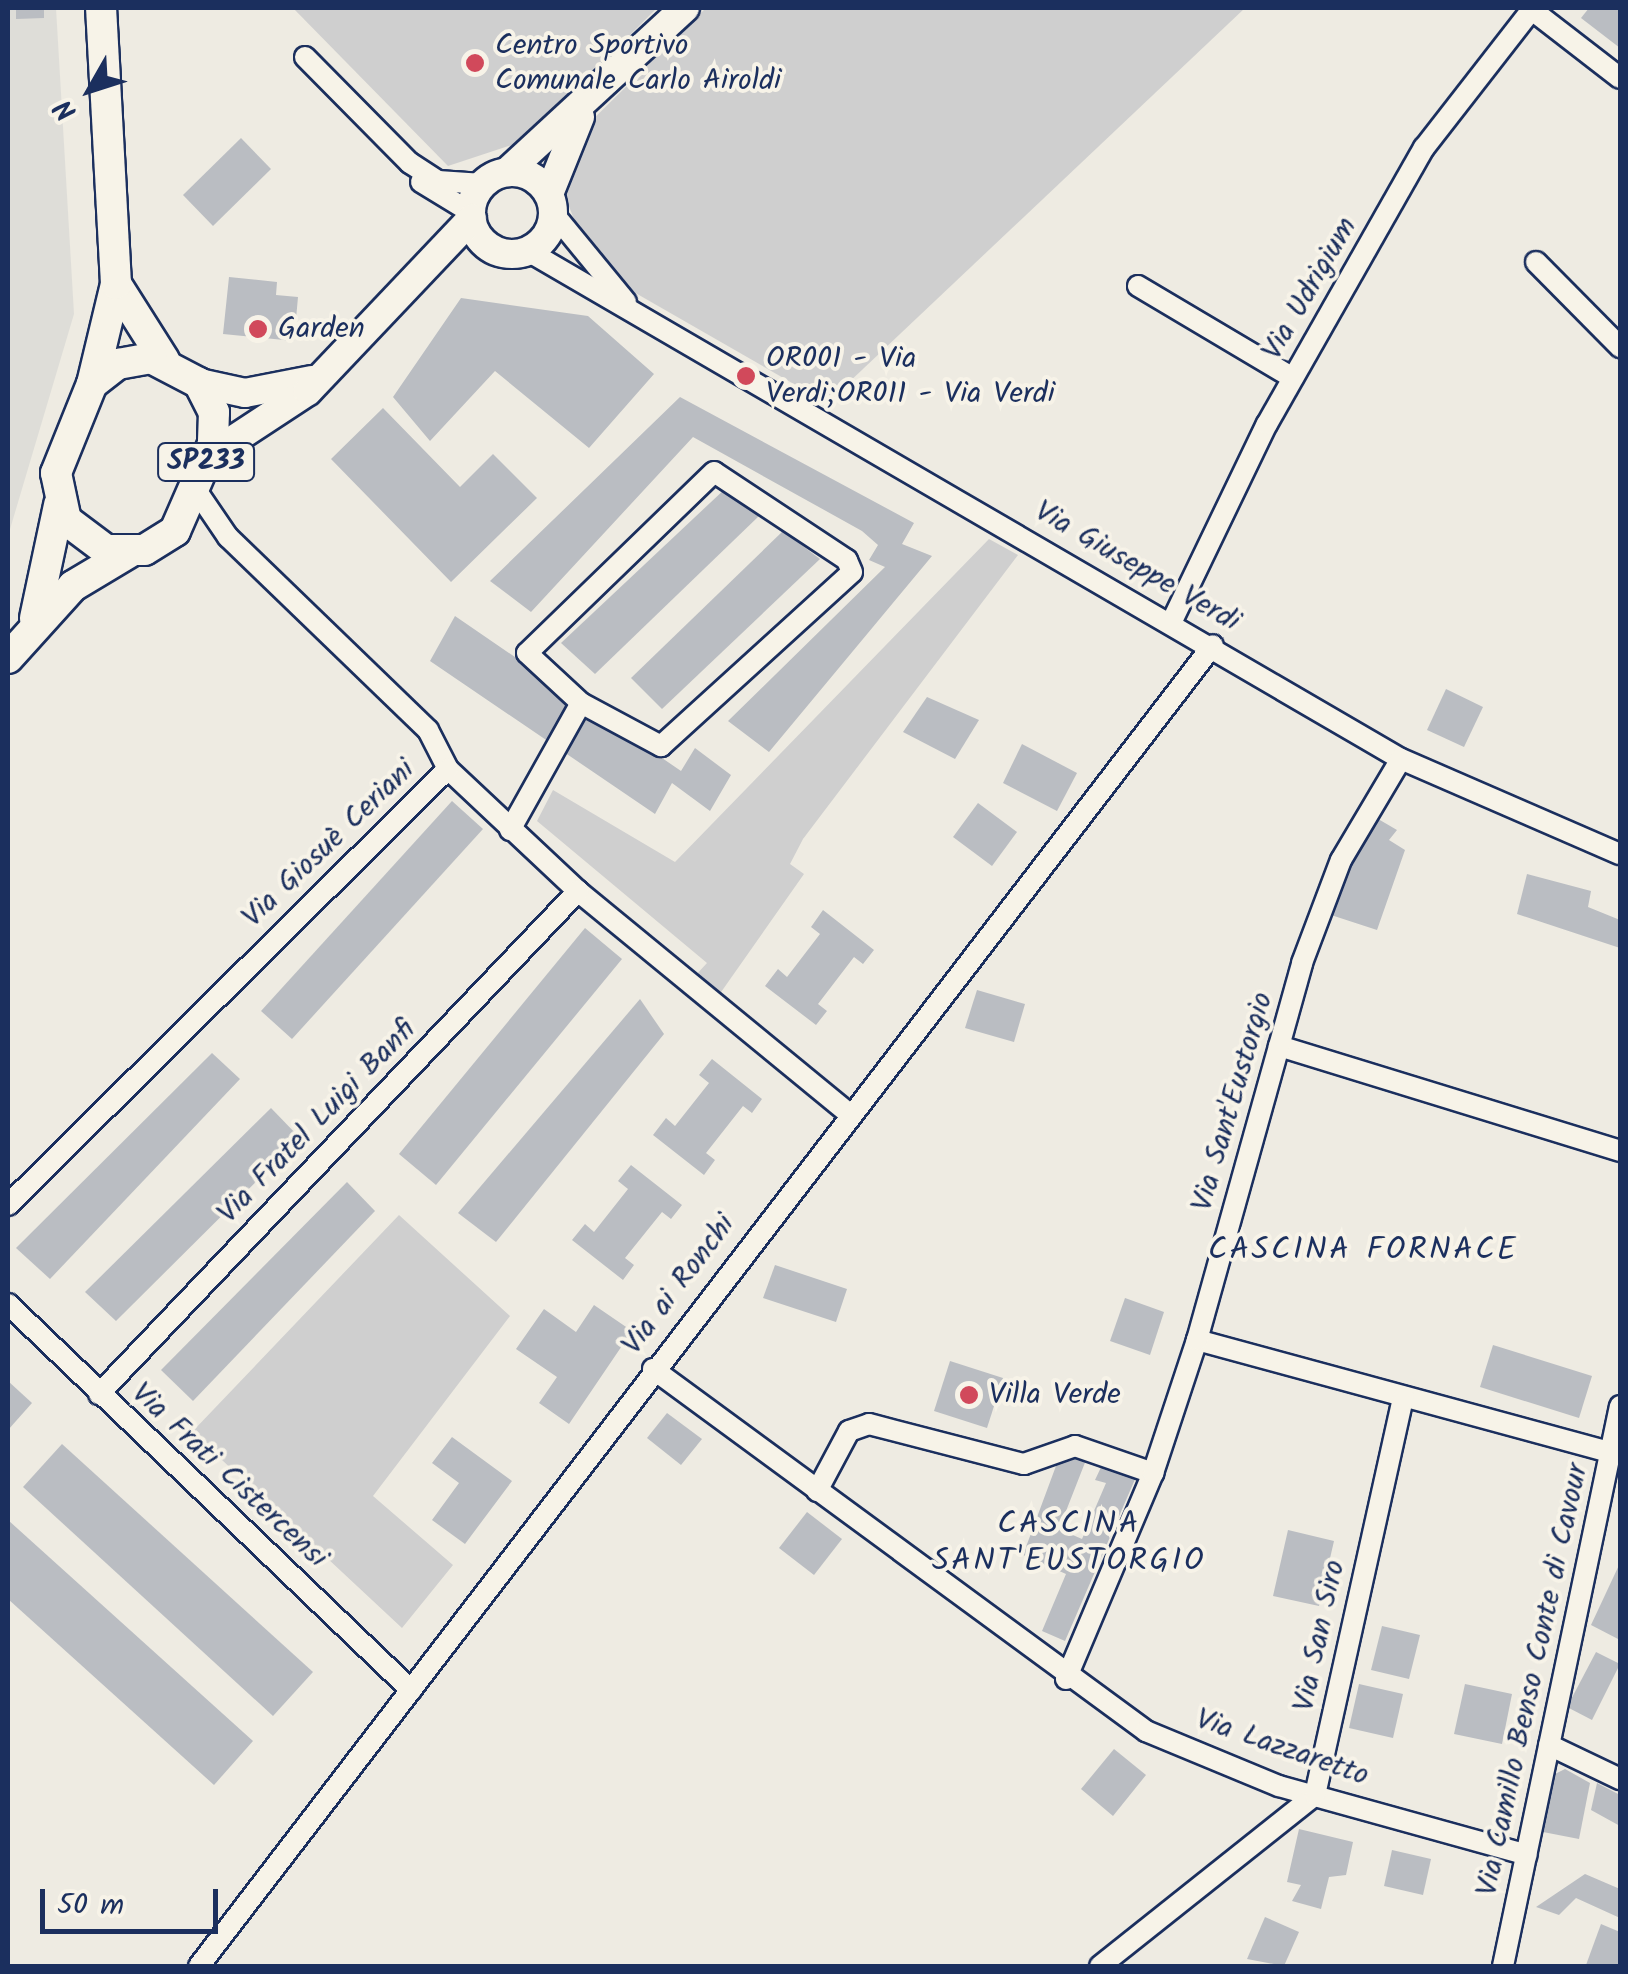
<!DOCTYPE html>
<meta charset="utf-8">
<style>
body{margin:0}
#map{position:relative;width:1628px;height:1974px;overflow:hidden;background:#eeebe2;font-family:Kalam,sans-serif}
div>[style]{position:absolute}
[style*='--x']{left:calc(var(--x)*1px);top:calc(var(--y)*1px);width:calc(var(--w)*1px);rotate:calc(var(--a)*1deg)}
.built>*{inset:0;background:#deddd8}
.green>*{inset:0;background:#cfcfcf}
.building>*{inset:0;background:#babdc2}
.roads{filter:drop-shadow(2px 0 #1b2f5e) drop-shadow(-2px 0 #1b2f5e) drop-shadow(0 2px #1b2f5e) drop-shadow(0 -2px #1b2f5e)}
.street>*{height:20px;margin:-10px;padding:0 10px;transform-origin:10px;border-radius:10px;background:#f7f3e8}
.secondary>*{height:28px;margin:-14px;padding:0 14px;transform-origin:14px;border-radius:14px;background:#f7f3e8}
.secondary>.ring{margin:-14px;padding:0;box-sizing:content-box;background:none;border:28px solid #f7f3e8;border-radius:50%}
.primary>*{height:30px;margin:-15px;padding:0 15px;transform-origin:15px;border-radius:15px;background:#f7f3e8}
.dots>*{width:28px;height:28px;translate:-50% -50%;box-sizing:border-box;border:5px solid #f7f3e8;border-radius:50%}
span{translate:-50% -50%;white-space:nowrap;text-align:center;line-height:1.15;-webkit-text-stroke:8px #f7f3e8;paint-order:stroke}
.shield-label span{padding:2px 8px;background:#f7f3e8;border:2px solid;border-radius:8px;-webkit-text-stroke-width:0}
.shield-label{font-size:28px;color:#1b2f5e;font-weight:700}
.poi-label{font-size:30px;color:#1b2f5e}
.left{translate:0 -50%;text-align:left}
.street-label{font-size:30px;color:#1b2f5e}
.neighbourhood-label{font-size:32px;color:#1b2f5e;letter-spacing:2.5px}
.frame{position:absolute;inset:0;border:10px solid #1b2f5e;pointer-events:none}
.north{position:absolute;left:40px;top:40px;width:100px;height:100px;-webkit-text-stroke:8px #f7f3e8;paint-order:stroke;rotate:231deg;font-size:28px;font-weight:700;line-height:40px;text-align:center;color:#1b2f5e}
.north::after{content:'';display:block;margin:auto;width:35px;height:45px;background:#1b2f5e;clip-path:polygon(50% 0,100% 100%,50% 72%,0 100%)}
.scale{position:absolute;left:40px;top:1889px;width:178px;height:45px;box-sizing:border-box;border:5px solid #1b2f5e;border-top:0;padding-left:12px;font-size:30px;line-height:35px;white-space:nowrap;color:#1b2f5e;-webkit-text-stroke:8px #f7f3e8;paint-order:stroke}
</style>
<div id="map">
<div class="built">
<div style="clip-path:polygon(8px 8px,56px 8px,74px 314px,8px 536px)"></div>
</div>
<div class="green">
<div style="clip-path:polygon(293px 8px,657px 8px,524px 141px,448px 166px)"></div>
<div style="clip-path:polygon(706px 8px,1245px 8px,827px 403px,632px 291px,577px 227px,563px 191px,578px 134px)"></div>
<div style="clip-path:polygon(989px 539px,1018px 555px,803px 839px,790px 864px,804px 874px,719px 995px,695px 976px,707px 963px,537px 821px,553px 790px,675px 862px)"></div>
<div style="clip-path:polygon(399px 1215px,510px 1316px,373px 1496px,453px 1565px,402px 1628px,192px 1432px)"></div>
</div>
<div class="building">
<div style="clip-path:polygon(16px 8px,44px 8px,44px 18px,16px 19px)"></div>
<div style="clip-path:polygon(1589px 8px,1620px 8px,1620px 48px,1581px 18px)"></div>
<div style="clip-path:polygon(241px 138px,271px 169px,213px 226px,183px 195px)"></div>
<div style="clip-path:polygon(229px 277px,277px 282px,276px 295px,298px 297px,294px 341px,223px 334px)"></div>
<div style="clip-path:polygon(461px 298px,588px 316px,654px 374px,589px 448px,495px 371px,430px 441px,393px 397px)"></div>
<div style="clip-path:polygon(680px 397px,914px 523px,902px 544px,932px 556px,769px 752px,728px 721px,885px 567px,869px 560px,878px 545px,862px 531px,693px 437px,531px 612px,490px 581px)"></div>
<div style="clip-path:polygon(383px 408px,460px 487px,493px 454px,537px 498px,451px 582px,331px 459px)"></div>
<div style="clip-path:polygon(727px 487px,759px 516px,595px 674px,561px 643px)"></div>
<div style="clip-path:polygon(783px 531px,820px 559px,662px 709px,631px 678px)"></div>
<div style="clip-path:polygon(455px 616px,681px 771px,695px 748px,731px 775px,710px 811px,672px 783px,655px 814px,430px 661px)"></div>
<div style="clip-path:polygon(1446px 689px,1483px 707px,1464px 747px,1427px 730px)"></div>
<div style="clip-path:polygon(927px 697px,979px 720px,955px 759px,903px 732px)"></div>
<div style="clip-path:polygon(1022px 744px,1077px 773px,1057px 811px,1003px 783px)"></div>
<div style="clip-path:polygon(452px 801px,483px 829px,292px 1039px,261px 1011px)"></div>
<div style="clip-path:polygon(978px 803px,1017px 832px,992px 866px,953px 837px)"></div>
<div style="clip-path:polygon(1373px 816px,1397px 830px,1389px 840px,1405px 850px,1377px 930px,1331px 915px)"></div>
<div style="clip-path:polygon(1527px 874px,1591px 891px,1588px 907px,1620px 920px,1620px 948px,1517px 914px)"></div>
<div style="clip-path:polygon(823px 910px,874px 950px,863px 964px,854px 957px,818px 1004px,827px 1011px,816px 1025px,765px 986px,778px 969px,787px 977px,820px 934px,811px 927px)"></div>
<div style="clip-path:polygon(585px 928px,622px 959px,436px 1185px,399px 1154px)"></div>
<div style="clip-path:polygon(977px 990px,1025px 1004px,1014px 1042px,965px 1028px)"></div>
<div style="clip-path:polygon(640px 999px,664px 1034px,496px 1242px,458px 1213px)"></div>
<div style="clip-path:polygon(212px 1053px,240px 1079px,50px 1279px,16px 1248px)"></div>
<div style="clip-path:polygon(712px 1059px,762px 1099px,752px 1113px,743px 1106px,706px 1153px,715px 1160px,704px 1175px,653px 1135px,666px 1118px,675px 1126px,709px 1083px,699px 1075px)"></div>
<div style="clip-path:polygon(271px 1108px,300px 1138px,116px 1321px,85px 1292px)"></div>
<div style="clip-path:polygon(631px 1165px,682px 1205px,671px 1219px,662px 1212px,625px 1258px,634px 1265px,623px 1280px,572px 1240px,585px 1224px,594px 1232px,628px 1189px,618px 1181px)"></div>
<div style="clip-path:polygon(347px 1182px,375px 1211px,193px 1401px,161px 1370px)"></div>
<div style="clip-path:polygon(775px 1265px,847px 1289px,836px 1322px,763px 1298px)"></div>
<div style="clip-path:polygon(1125px 1298px,1164px 1312px,1150px 1355px,1110px 1341px)"></div>
<div style="clip-path:polygon(594px 1305px,632px 1331px,569px 1424px,539px 1403px,557px 1377px,516px 1349px,544px 1309px,576px 1332px)"></div>
<div style="clip-path:polygon(1493px 1345px,1592px 1376px,1579px 1418px,1480px 1387px)"></div>
<div style="clip-path:polygon(950px 1361px,1003px 1378px,987px 1428px,934px 1411px)"></div>
<div style="clip-path:polygon(8px 1381px,32px 1403px,8px 1430px)"></div>
<div style="clip-path:polygon(667px 1413px,702px 1439px,681px 1465px,647px 1438px)"></div>
<div style="clip-path:polygon(452px 1437px,512px 1481px,465px 1544px,432px 1520px,459px 1483px,432px 1463px)"></div>
<div style="clip-path:polygon(62px 1444px,313px 1672px,273px 1716px,23px 1487px)"></div>
<div style="clip-path:polygon(1063px 1447px,1086px 1460px,1059px 1529px,1082px 1539px,1106px 1483px,1095px 1480px,1103px 1463px,1136px 1477px,1065px 1641px,1042px 1631px,1066px 1574px,1023px 1555px)"></div>
<div style="clip-path:polygon(807px 1512px,842px 1539px,814px 1575px,779px 1548px)"></div>
<div style="clip-path:polygon(8px 1520px,253px 1741px,214px 1785px,8px 1599px)"></div>
<div style="clip-path:polygon(1288px 1530px,1334px 1541px,1319px 1606px,1273px 1596px)"></div>
<div style="clip-path:polygon(1620px 1563px,1620px 1640px,1591px 1625px)"></div>
<div style="clip-path:polygon(1382px 1626px,1420px 1635px,1409px 1679px,1371px 1670px)"></div>
<div style="clip-path:polygon(1596px 1652px,1620px 1664px,1592px 1720px,1567px 1707px)"></div>
<div style="clip-path:polygon(1359px 1684px,1403px 1694px,1393px 1738px,1349px 1728px)"></div>
<div style="clip-path:polygon(1465px 1684px,1512px 1694px,1502px 1744px,1454px 1734px)"></div>
<div style="clip-path:polygon(1114px 1749px,1146px 1775px,1113px 1816px,1081px 1789px)"></div>
<div style="clip-path:polygon(1565px 1769px,1590px 1783px,1579px 1839px,1543px 1832px,1555px 1774px)"></div>
<div style="clip-path:polygon(1597px 1783px,1620px 1795px,1620px 1826px,1591px 1810px)"></div>
<div style="clip-path:polygon(1299px 1829px,1353px 1842px,1346px 1875px,1329px 1877px,1321px 1909px,1292px 1901px,1301px 1885px,1287px 1882px)"></div>
<div style="clip-path:polygon(1392px 1850px,1431px 1859px,1423px 1895px,1384px 1886px)"></div>
<div style="clip-path:polygon(1585px 1874px,1620px 1889px,1620px 1918px,1576px 1898px,1559px 1915px,1536px 1907px)"></div>
<div style="clip-path:polygon(1265px 1917px,1299px 1932px,1284px 1966px,1247px 1959px)"></div>
<div style="clip-path:polygon(1601px 1924px,1620px 1932px,1620px 1966px,1586px 1965px)"></div>
</div>
<div class="roads">
<div class="street">
<div style="--x:1532;--y:10;--w:111;--a:37.7"></div>
<div style="--x:305;--y:57;--w:149;--a:45.3"></div>
<div style="--x:410;--y:163;--w:33;--a:33"></div>
<div style="--x:438;--y:181;--w:45;--a:3.8"></div>
<div style="--x:421;--y:182;--w:60;--a:31.3"></div>
<div style="--x:553;--y:213;--w:115;--a:50.6"></div>
<div style="--x:528;--y:251;--w:1010;--a:30.2"></div>
<div style="--x:1401;--y:759;--w:239;--a:23.5"></div>
<div style="--x:1536;--y:262;--w:120;--a:45.3"></div>
<div style="--x:1138;--y:286;--w:180;--a:30.7"></div>
<div style="--x:196;--y:490;--w:57;--a:55.8"></div>
<div style="--x:228;--y:537;--w:278;--a:44"></div>
<div style="--x:428;--y:730;--w:44;--a:62.9"></div>
<div style="--x:1172;--y:621;--w:219;--a:-64.3"></div>
<div style="--x:1267;--y:424;--w:318;--a:-60.4"></div>
<div style="--x:1424;--y:148;--w:177;--a:-52.1"></div>
<div style="--x:448;--y:769;--w:178;--a:43.2"></div>
<div style="--x:578;--y:891;--w:348;--a:39.4"></div>
<div style="--x:510;--y:830;--w:145;--a:-60.8"></div>
<div style="--x:581;--y:703;--w:91;--a:28.3"></div>
<div style="--x:661;--y:746;--w:258;--a:-42.3"></div>
<div style="--x:852;--y:572;--w:13;--a:-113"></div>
<div style="--x:847;--y:560;--w:159;--a:-146.5"></div>
<div style="--x:714;--y:472;--w:260;--a:135.9"></div>
<div style="--x:527;--y:653;--w:74;--a:42.8"></div>
<div style="--x:1279;--y:1046;--w:357;--a:17.1"></div>
<div style="--x:8;--y:1205;--w:619;--a:-44.74"></div>
<div style="--x:8;--y:1304;--w:558;--a:43.77"></div>
<div style="--x:1197;--y:1340;--w:430;--a:15.2"></div>
<div style="--x:653;--y:1369;--w:612;--a:36.29"></div>
<div style="--x:1146;--y:1731;--w:144;--a:22.5"></div>
<div style="--x:1279;--y:1786;--w:257;--a:15.5"></div>
<div style="--x:99;--y:1394;--w:695;--a:-46.4"></div>
<div style="--x:817;--y:1491;--w:68;--a:-61.9"></div>
<div style="--x:849;--y:1431;--w:21;--a:-19"></div>
<div style="--x:869;--y:1424;--w:160;--a:14.5"></div>
<div style="--x:1024;--y:1464;--w:54;--a:-19.4"></div>
<div style="--x:1075;--y:1446;--w:83;--a:19.1"></div>
<div style="--x:1066;--y:1679;--w:224;--a:-67.1"></div>
<div style="--x:1153;--y:1473;--w:140;--a:-71.7"></div>
<div style="--x:1197;--y:1340;--w:391;--a:-74.4"></div>
<div style="--x:1302;--y:963;--w:110;--a:-69.3"></div>
<div style="--x:1341;--y:860;--w:117;--a:-59.3"></div>
<div style="--x:1549;--y:1745;--w:79;--a:25.6"></div>
<div style="--x:199;--y:1966;--w:1665;--a:-52.49"></div>
<div style="--x:1100;--y:1966;--w:275;--a:-38.5"></div>
<div style="--x:1315;--y:1795;--w:408;--a:-77.5"></div>
<div style="--x:1503;--y:1966;--w:572;--a:-78.2"></div>
</div>
<div class="secondary">
<div style="--x:507;--y:172;--w:242;--a:-42.7"></div>
<div class="ring" style="left:471px;top:172px;width:54px;height:54px"></div>
<div style="--x:549;--y:194;--w:83;--a:-68.1"></div>
<div style="--x:199;--y:383;--w:47;--a:12.3"></div>
<div style="--x:245;--y:393;--w:68;--a:-11"></div>
<div style="--x:209;--y:456;--w:118;--a:-33.3"></div>
<div style="--x:308;--y:391;--w:238;--a:-46.5"></div>
</div>
<div class="primary">
<div style="--x:116;--y:284;--w:90;--a:57.7"></div>
<div style="--x:151;--y:358;--w:54;--a:27.5"></div>
<div style="--x:199;--y:383;--w:33;--a:63"></div>
<div style="--x:214;--y:412;--w:32;--a:92"></div>
<div style="--x:213;--y:444;--w:95;--a:113.6"></div>
<div style="--x:175;--y:531;--w:36;--a:148"></div>
<div style="--x:144;--y:550;--w:38;--a:180"></div>
<div style="--x:106;--y:550;--w:50;--a:-143.1"></div>
<div style="--x:66;--y:520;--w:48;--a:-102"></div>
<div style="--x:56;--y:473;--w:96;--a:-68"></div>
<div style="--x:92;--y:384;--w:33;--a:-38"></div>
<div style="--x:118;--y:364;--w:34;--a:-10"></div>
<div style="--x:92;--y:384;--w:103;--a:-76.5"></div>
<div style="--x:116;--y:284;--w:276;--a:-93.1"></div>
<div style="--x:35;--y:618;--w:116;--a:-78"></div>
<div style="--x:8;--y:658;--w:97;--a:-47.9"></div>
<div style="--x:73;--y:586;--w:66;--a:-30.8"></div>
</div>
</div>
<div class="dots">
<div style="left:475px;top:63px;background:#d1495b"></div>
<div style="left:258px;top:329px;background:#d1495b"></div>
<div style="left:746px;top:376px;background:#d1495b"></div>
<div style="left:969px;top:1395px;background:#d1495b"></div>
</div>
<div class="shield-label">
<span style="left:206px;top:462px">SP233</span>
</div>
<div class="poi-label">
<span class="left" style="left:495px;top:63px">Centro Sportivo<br>Comunale Carlo Airoldi</span>
<span class="left" style="left:278px;top:329px">Garden</span>
<span class="left" style="left:766px;top:376px">OR001 - Via<br>Verdi;OR011 - Via Verdi</span>
<span class="left" style="left:989px;top:1395px">Villa Verde</span>
</div>
<div class="street-label">
<span style="left:1310px;top:289px;rotate:-60deg">Via Udrigium</span>
<span style="left:1137px;top:567px;rotate:30deg">Via Giuseppe Verdi</span>
<span style="left:329px;top:844px;rotate:-44deg">Via Giosuè Ceriani</span>
<span style="left:1233px;top:1102px;rotate:-74deg">Via Sant'Eustorgio</span>
<span style="left:317px;top:1122px;rotate:-46deg">Via Fratel Luigi Banfi</span>
<span style="left:679px;top:1285px;rotate:-53deg">Via ai Ronchi</span>
<span style="left:229px;top:1476px;rotate:43deg">Via Frati Cistercensi</span>
<span style="left:1320px;top:1636px;rotate:-78deg">Via San Siro</span>
<span style="left:1533px;top:1680px;rotate:-78deg">Via Camillo Benso Conte di Cavour</span>
<span style="left:1282px;top:1748px;rotate:19deg">Via Lazzaretto</span>
</div>
<div class="neighbourhood-label">
<span style="left:1363px;top:1251px">CASCINA FORNACE</span>
<span style="left:1069px;top:1544px">CASCINA<br>SANT'EUSTORGIO</span>
</div>
<div class="frame"></div>
<div class="north">N</div>
<div class="scale">50 m</div>
</div>
